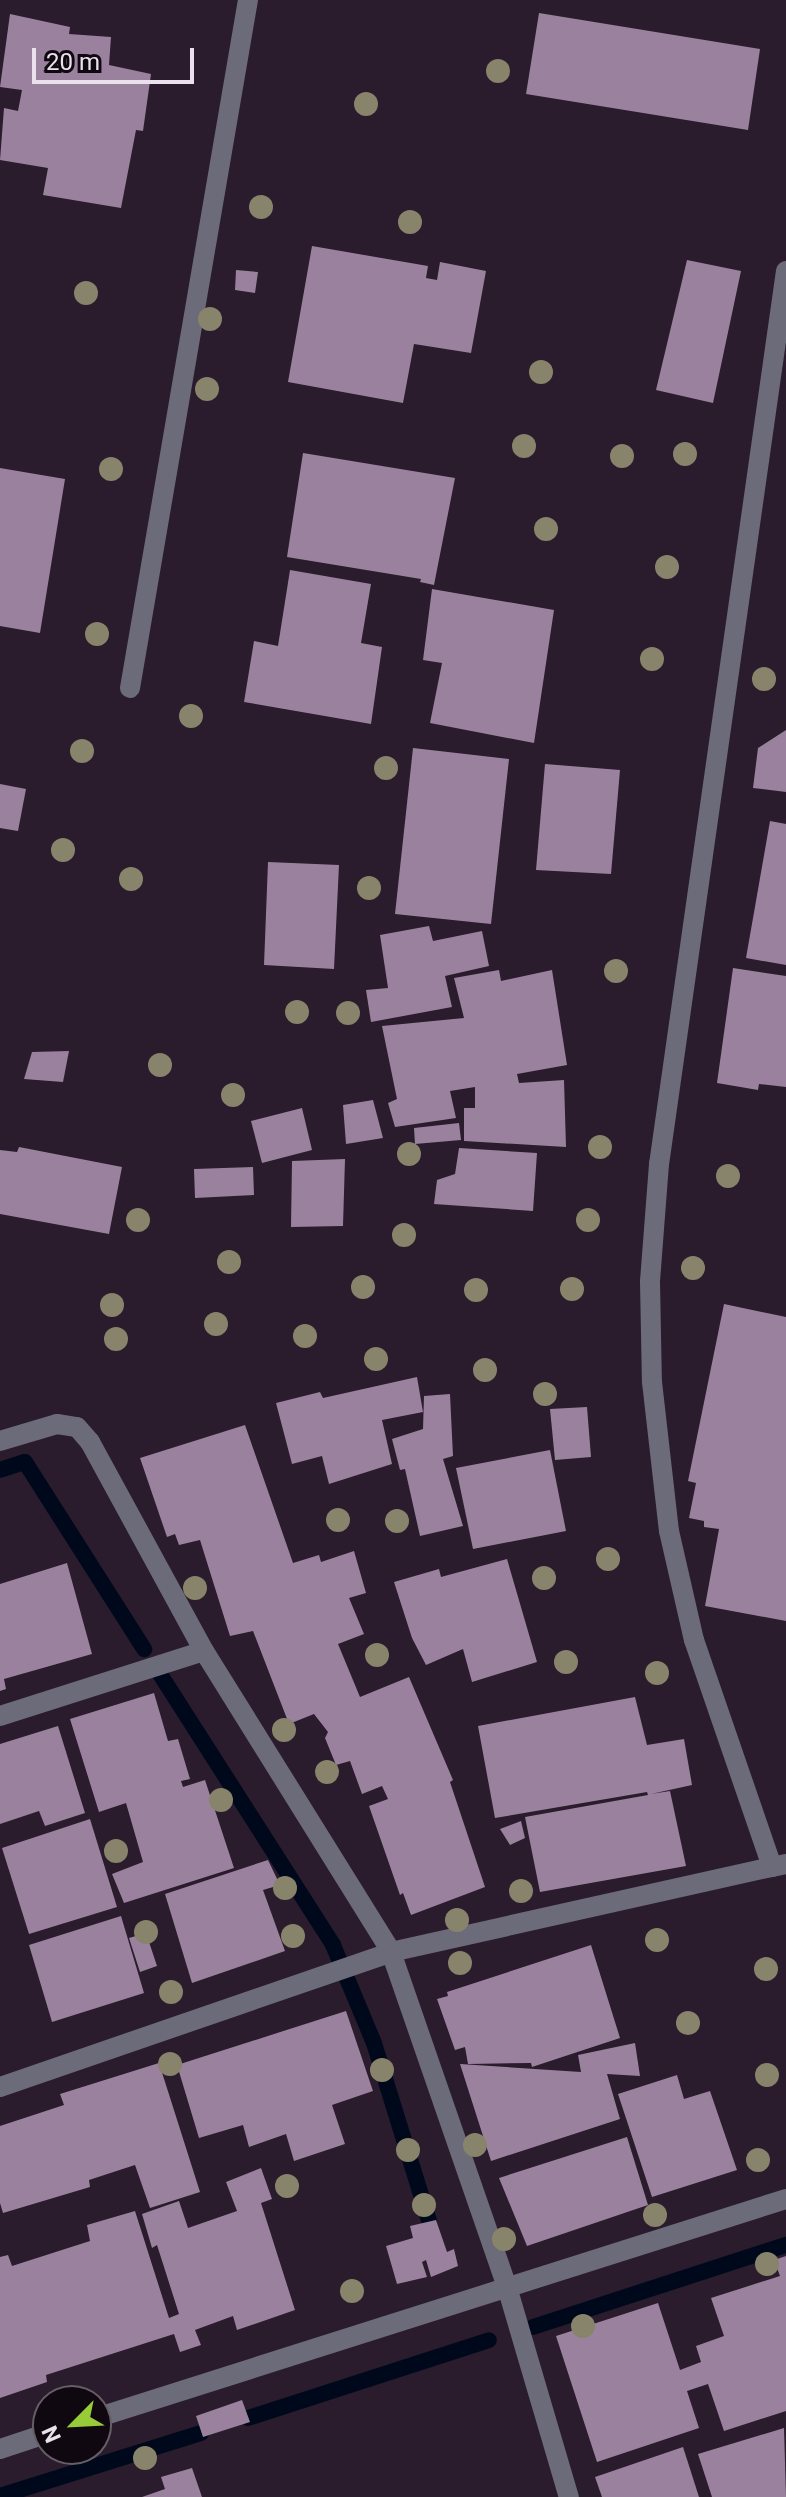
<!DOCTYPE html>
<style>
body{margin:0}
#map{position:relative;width:786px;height:2497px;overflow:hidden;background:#2a1b2d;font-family:Roboto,sans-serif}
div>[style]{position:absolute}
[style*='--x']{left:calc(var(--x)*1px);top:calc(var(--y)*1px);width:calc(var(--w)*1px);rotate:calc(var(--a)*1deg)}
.stream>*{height:16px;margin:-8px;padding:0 8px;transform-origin:8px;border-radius:8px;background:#00091b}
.building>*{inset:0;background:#9a829e}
.minor>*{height:20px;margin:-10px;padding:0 10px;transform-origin:10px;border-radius:10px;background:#6b6b7a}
.trees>*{width:24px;height:24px;margin:-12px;border-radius:50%;background:#88846b}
span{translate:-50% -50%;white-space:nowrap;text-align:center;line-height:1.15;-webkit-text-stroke:8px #0f0810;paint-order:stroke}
.north{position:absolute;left:32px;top:2385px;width:80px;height:80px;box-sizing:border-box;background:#0f0810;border:2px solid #675f68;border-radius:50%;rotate:246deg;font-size:22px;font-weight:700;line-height:32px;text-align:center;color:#ebe1ed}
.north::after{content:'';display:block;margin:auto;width:28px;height:36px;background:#97cc38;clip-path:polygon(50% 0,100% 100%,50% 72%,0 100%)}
.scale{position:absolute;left:32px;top:48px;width:162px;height:36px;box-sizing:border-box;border:4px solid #ebe1ed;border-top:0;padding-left:10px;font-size:24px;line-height:28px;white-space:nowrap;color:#ebe1ed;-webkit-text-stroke:6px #0f0810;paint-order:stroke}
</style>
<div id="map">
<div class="stream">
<div style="--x:0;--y:1470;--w:26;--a:-18"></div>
<div style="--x:25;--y:1462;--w:222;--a:57.5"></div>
<div style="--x:158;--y:1671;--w:325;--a:57.4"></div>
<div style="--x:333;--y:1945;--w:106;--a:67.3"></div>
<div style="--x:374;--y:2043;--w:186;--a:72.8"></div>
<div style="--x:533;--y:2327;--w:266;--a:-18"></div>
<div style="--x:248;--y:2418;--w:253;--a:-17.9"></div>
<div style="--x:0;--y:2496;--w:211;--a:-17.4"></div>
</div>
<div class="building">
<div style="clip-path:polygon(539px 13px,760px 49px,748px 130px,526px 94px)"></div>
<div style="clip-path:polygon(10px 14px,70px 27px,69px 34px,111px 37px,109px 65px,151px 74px,143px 131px,136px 130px,121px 208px,43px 195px,48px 168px,0 160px,4px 108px,18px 111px,22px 90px,0 87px)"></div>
<div style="clip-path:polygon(312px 246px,428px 266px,426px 278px,437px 280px,440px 262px,486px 271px,471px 353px,414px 344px,403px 403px,288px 382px)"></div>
<div style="clip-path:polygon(687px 260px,741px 271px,713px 403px,656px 390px)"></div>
<div style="clip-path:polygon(236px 270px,258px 272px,255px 293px,235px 290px)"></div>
<div style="clip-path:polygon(303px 453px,455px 478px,434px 585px,420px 582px,421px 579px,287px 557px)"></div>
<div style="clip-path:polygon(0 468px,65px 479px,40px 633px,0 626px)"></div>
<div style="clip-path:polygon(290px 570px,371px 584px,361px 643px,382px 647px,371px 724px,244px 702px,254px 641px,278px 646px)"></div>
<div style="clip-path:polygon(432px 589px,554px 610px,534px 743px,430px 723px,442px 663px,423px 660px)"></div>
<div style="clip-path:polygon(786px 730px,786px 792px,753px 788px,758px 748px)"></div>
<div style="clip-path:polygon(413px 748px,509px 759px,491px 924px,395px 914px)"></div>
<div style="clip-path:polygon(545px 764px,620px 770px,611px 874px,536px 870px)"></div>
<div style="clip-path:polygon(0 784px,26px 789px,18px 831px,0 828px)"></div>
<div style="clip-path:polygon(770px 821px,786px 824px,786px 965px,746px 958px)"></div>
<div style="clip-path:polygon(268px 862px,339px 865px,334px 969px,264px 965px)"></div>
<div style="clip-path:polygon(429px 926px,433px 941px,482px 931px,489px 966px,445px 976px,452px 1007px,371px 1022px,366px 990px,388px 988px,380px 935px)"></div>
<div style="clip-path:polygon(733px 968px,786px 976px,786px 1087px,759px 1084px,758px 1090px,717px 1083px)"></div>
<div style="clip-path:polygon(499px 970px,501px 981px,552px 970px,567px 1065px,517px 1074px,519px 1083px,564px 1080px,566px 1147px,464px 1141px,464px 1108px,475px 1108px,475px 1087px,450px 1091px,456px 1118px,395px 1127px,388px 1103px,397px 1099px,382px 1026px,464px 1018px,454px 978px)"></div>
<div style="clip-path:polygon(69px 1051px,63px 1082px,24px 1079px,32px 1052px)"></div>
<div style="clip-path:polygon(373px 1100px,383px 1138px,346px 1144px,343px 1105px)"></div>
<div style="clip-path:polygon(302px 1108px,312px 1150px,262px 1163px,251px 1121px)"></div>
<div style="clip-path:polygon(459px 1123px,461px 1140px,415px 1144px,414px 1128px)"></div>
<div style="clip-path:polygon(19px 1147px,122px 1167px,109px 1234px,0 1214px,0 1150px,17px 1152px)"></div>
<div style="clip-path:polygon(459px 1148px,537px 1153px,533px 1211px,434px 1204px,437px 1180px,455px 1174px)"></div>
<div style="clip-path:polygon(345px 1159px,343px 1226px,291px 1227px,292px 1161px)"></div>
<div style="clip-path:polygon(253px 1167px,254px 1195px,195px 1198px,194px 1169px)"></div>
<div style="clip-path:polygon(724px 1304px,786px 1317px,786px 1621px,705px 1606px,719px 1529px,704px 1527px,704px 1521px,689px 1518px,696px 1483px,688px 1481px)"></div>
<div style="clip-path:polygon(417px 1377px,423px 1412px,382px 1420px,392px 1464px,329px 1484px,322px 1456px,292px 1464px,276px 1403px,320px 1392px,323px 1398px)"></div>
<div style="clip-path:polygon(450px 1394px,453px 1456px,443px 1459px,463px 1526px,420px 1536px,405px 1469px,400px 1470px,392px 1439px,423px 1429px,424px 1396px)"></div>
<div style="clip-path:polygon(587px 1407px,591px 1457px,555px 1460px,550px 1409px)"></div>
<div style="clip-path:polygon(245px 1425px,293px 1563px,319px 1555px,321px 1562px,354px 1551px,366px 1593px,349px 1598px,364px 1634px,338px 1644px,360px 1697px,409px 1677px,453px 1780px,450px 1782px,485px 1887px,411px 1915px,403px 1893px,400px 1895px,369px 1806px,388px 1799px,382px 1786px,362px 1794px,350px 1761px,336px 1765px,325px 1738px,328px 1732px,314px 1714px,289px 1724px,253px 1631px,230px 1636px,200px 1540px,179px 1545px,175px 1534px,167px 1537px,140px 1458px)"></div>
<div style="clip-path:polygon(550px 1450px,566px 1531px,473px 1549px,456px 1468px)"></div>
<div style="clip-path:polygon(507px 1559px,537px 1662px,472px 1682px,463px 1649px,426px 1665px,412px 1638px,394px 1582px,439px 1569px,441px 1577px)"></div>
<div style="clip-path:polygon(67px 1563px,92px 1654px,4px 1679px,6px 1689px,0 1691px,0 1584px)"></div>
<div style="clip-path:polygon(154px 1693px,168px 1741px,178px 1739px,190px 1779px,181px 1781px,183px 1787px,205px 1780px,234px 1868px,124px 1903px,112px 1874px,143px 1862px,126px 1803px,99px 1812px,70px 1719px)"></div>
<div style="clip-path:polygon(635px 1697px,647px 1745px,684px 1739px,692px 1785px,651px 1794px,670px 1791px,686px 1866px,540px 1892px,525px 1817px,648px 1795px,647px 1792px,495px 1818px,478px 1726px)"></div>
<div style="clip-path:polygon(58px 1726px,85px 1813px,45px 1826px,39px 1811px,0 1824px,0 1744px)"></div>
<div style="clip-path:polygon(90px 1819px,117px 1907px,29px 1934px,2px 1848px)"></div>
<div style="clip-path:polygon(521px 1821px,525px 1838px,510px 1845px,500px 1829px)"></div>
<div style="clip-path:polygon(268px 1860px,280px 1885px,263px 1890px,285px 1951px,192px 1983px,165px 1894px)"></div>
<div style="clip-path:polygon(121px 1916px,144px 1993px,52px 2022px,29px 1945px)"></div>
<div style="clip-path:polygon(146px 1933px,157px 1966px,140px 1972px,129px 1938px)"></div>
<div style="clip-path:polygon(591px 1945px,620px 2038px,532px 2067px,531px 2063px,468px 2064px,465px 2047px,455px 2050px,437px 1999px,448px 1996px,447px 1992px)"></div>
<div style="clip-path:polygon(346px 2011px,373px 2091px,332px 2105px,345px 2144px,294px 2161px,286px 2134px,249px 2147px,243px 2125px,199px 2138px,177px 2065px)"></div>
<div style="clip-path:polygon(635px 2043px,640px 2076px,607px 2074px,620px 2119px,491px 2161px,460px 2064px,581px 2072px,578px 2055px)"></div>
<div style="clip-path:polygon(159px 2063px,200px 2192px,150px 2208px,135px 2165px,89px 2180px,90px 2187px,3px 2213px,0 2203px,0 2126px,64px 2105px,60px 2094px)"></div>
<div style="clip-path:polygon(677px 2075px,684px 2099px,710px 2091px,737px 2170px,652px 2197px,618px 2094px)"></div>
<div style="clip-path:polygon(627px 2137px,648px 2205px,527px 2246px,499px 2178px)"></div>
<div style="clip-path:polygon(261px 2168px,272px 2199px,261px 2203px,295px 2310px,237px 2330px,233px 2316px,195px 2330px,201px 2345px,180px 2352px,174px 2334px,46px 2375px,47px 2382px,0 2398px,0 2257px,8px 2255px,12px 2266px,90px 2241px,87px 2225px,135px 2211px,169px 2318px,179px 2314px,157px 2245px,152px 2248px,142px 2214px,179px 2201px,188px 2228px,237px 2211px,226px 2182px)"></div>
<div style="clip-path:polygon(436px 2220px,447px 2252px,454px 2249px,458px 2266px,431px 2277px,426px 2260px,422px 2262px,427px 2277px,397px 2284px,386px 2246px,413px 2238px,410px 2226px)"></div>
<div style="clip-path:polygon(786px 2256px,786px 2411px,724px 2431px,708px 2384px,687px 2391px,699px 2428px,597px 2462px,556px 2336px,658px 2303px,680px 2370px,701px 2362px,696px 2346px,724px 2336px,711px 2298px,780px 2276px,774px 2260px)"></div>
<div style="clip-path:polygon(242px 2400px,250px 2422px,203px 2437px,196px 2416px)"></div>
<div style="clip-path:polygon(784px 2428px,786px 2497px,712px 2497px,698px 2454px)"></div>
<div style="clip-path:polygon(683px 2447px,699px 2497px,602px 2497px,595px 2477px)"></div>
<div style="clip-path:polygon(192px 2468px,202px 2497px,142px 2497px,165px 2489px,161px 2477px)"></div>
</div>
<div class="minor">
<div style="--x:786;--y:271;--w:902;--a:98.09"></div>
<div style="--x:659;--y:1164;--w:118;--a:94.4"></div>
<div style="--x:650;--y:1282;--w:100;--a:88.9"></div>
<div style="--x:652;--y:1382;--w:150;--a:83.5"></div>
<div style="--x:669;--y:1531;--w:112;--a:77.1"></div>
<div style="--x:694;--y:1640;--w:240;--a:71"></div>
<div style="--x:772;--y:1867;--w:14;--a:-12"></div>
<div style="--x:130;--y:688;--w:698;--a:-80.27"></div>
<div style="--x:0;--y:1441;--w:59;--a:-16.6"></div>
<div style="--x:57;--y:1424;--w:20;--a:9"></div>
<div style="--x:77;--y:1427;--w:20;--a:49"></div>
<div style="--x:90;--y:1442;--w:238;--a:61.4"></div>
<div style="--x:204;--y:1651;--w:354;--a:58.1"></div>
<div style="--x:391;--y:1952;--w:355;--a:70.9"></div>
<div style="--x:507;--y:2287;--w:219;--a:73.6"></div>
<div style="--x:0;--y:1716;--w:214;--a:-17.7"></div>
<div style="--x:0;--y:2087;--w:414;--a:-19"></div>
<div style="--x:391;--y:1952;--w:390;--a:-12.6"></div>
<div style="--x:96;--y:2418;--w:724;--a:-17.61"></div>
<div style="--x:0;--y:2449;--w:51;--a:-18.4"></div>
</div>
<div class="trees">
<div style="left:498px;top:71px"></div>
<div style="left:366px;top:104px"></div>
<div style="left:261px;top:207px"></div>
<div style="left:410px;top:222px"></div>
<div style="left:86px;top:293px"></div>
<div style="left:210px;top:319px"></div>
<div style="left:541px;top:372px"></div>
<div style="left:207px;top:389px"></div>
<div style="left:524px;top:446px"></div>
<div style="left:685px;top:454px"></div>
<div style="left:622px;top:456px"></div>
<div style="left:111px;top:469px"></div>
<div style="left:546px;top:529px"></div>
<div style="left:667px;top:567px"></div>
<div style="left:97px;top:634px"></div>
<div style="left:652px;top:659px"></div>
<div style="left:764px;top:679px"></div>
<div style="left:191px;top:716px"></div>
<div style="left:82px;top:751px"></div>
<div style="left:386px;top:768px"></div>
<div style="left:63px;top:850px"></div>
<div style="left:131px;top:879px"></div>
<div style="left:369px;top:888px"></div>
<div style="left:616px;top:971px"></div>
<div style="left:297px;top:1012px"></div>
<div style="left:348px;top:1013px"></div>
<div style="left:160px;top:1065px"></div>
<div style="left:233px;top:1095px"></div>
<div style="left:600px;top:1147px"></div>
<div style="left:409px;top:1154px"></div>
<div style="left:728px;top:1176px"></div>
<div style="left:138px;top:1220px"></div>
<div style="left:588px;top:1220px"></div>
<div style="left:404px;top:1235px"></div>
<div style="left:229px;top:1262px"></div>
<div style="left:693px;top:1268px"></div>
<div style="left:363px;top:1287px"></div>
<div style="left:572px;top:1289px"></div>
<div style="left:476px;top:1290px"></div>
<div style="left:112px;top:1305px"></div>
<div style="left:216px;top:1324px"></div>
<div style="left:305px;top:1336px"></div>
<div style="left:116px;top:1339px"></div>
<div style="left:376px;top:1359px"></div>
<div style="left:485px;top:1370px"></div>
<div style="left:545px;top:1394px"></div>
<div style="left:338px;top:1520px"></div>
<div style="left:397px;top:1521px"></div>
<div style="left:608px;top:1559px"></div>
<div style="left:544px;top:1578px"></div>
<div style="left:195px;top:1588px"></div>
<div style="left:377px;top:1655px"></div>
<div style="left:566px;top:1662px"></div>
<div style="left:657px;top:1673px"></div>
<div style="left:284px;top:1730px"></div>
<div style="left:327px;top:1772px"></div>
<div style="left:221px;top:1800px"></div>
<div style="left:116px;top:1851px"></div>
<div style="left:285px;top:1888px"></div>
<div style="left:521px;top:1891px"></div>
<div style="left:457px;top:1920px"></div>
<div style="left:146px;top:1932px"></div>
<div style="left:293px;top:1936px"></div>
<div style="left:657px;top:1940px"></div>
<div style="left:460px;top:1963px"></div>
<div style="left:766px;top:1969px"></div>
<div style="left:171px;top:1992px"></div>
<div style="left:688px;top:2023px"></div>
<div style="left:170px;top:2064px"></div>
<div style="left:382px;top:2070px"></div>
<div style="left:767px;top:2075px"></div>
<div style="left:475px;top:2145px"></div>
<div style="left:408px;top:2150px"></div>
<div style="left:758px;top:2160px"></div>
<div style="left:287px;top:2186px"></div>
<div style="left:424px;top:2205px"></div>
<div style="left:655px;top:2215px"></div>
<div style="left:504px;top:2239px"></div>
<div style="left:767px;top:2264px"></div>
<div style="left:352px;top:2291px"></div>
<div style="left:583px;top:2326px"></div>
<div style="left:145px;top:2458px"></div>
</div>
<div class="north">N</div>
<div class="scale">20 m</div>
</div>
